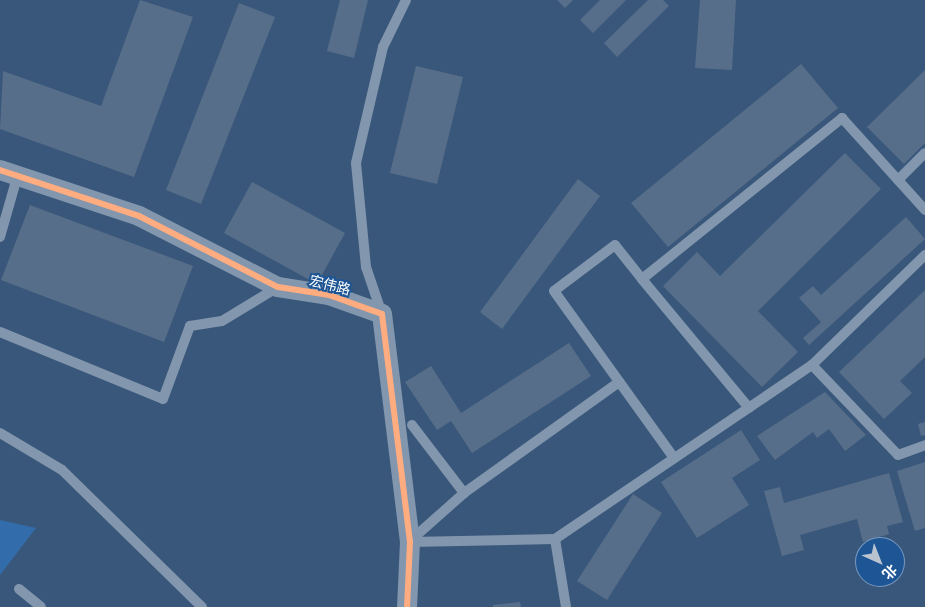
<!DOCTYPE html>
<meta charset="utf-8">
<style>
body{margin:0}
#map{position:relative;width:925px;height:607px;overflow:hidden;background:#39577a;font-family:"IBM Plex Sans","Noto Sans SC",sans-serif}
div>[style]{position:absolute}
[style*='--x']{left:calc(var(--x)*1px);top:calc(var(--y)*1px);width:calc(var(--w)*1px);rotate:calc(var(--a)*1deg)}
.green>*{inset:0;background:#336caa}
.building>*{inset:0;background:#566e89}
.service>*{height:10px;margin:-5px;padding:0 5px;transform-origin:5px;border-radius:5px;background:#8296ad}
.minor>*{height:20px;margin:-10px;padding:0 10px;transform-origin:10px;border-radius:10px;background:#8296ad}
.cycleway>*{height:6px;margin:-3px;padding:0 3px;transform-origin:3px;border-radius:3px;background:#ffac80}
span{translate:-50% -50%;white-space:nowrap;text-align:center;line-height:1.15;-webkit-text-stroke:4px #1e5595;paint-order:stroke}
.street-label{font-size:14px;color:#fff}
.north{position:absolute;left:855px;top:537px;width:50px;height:50px;box-sizing:border-box;background:#1e5595;border:1px solid #7899bf;border-radius:50%;rotate:136deg;font-size:14px;font-weight:700;line-height:20px;text-align:center;color:#fff}
.north::after{content:'';display:block;margin:auto;width:18px;height:22px;background:#bac4d0;clip-path:polygon(50% 0,100% 100%,50% 72%,0 100%)}
</style>
<div id="map">
<div class="green">
<div style="clip-path:polygon(0 520px,36px 528px,0 575px)"></div>
</div>
<div class="building">
<div style="clip-path:polygon(140px 0,193px 17px,134px 177px,0 129px,3px 71px,101px 106px)"></div>
<div style="clip-path:polygon(340px 0,368px 0,354px 58px,327px 51px)"></div>
<div style="clip-path:polygon(557px 0,573px 0,565px 8px)"></div>
<div style="clip-path:polygon(600px 0,626px 0,593px 33px,580px 20px)"></div>
<div style="clip-path:polygon(648px 0,663px 0,669px 6px,617px 57px,604px 43px)"></div>
<div style="clip-path:polygon(700px 0,736px 0,732px 70px,695px 68px)"></div>
<div style="clip-path:polygon(239px 3px,275px 17px,201px 204px,166px 190px)"></div>
<div style="clip-path:polygon(801px 64px,838px 108px,668px 247px,631px 203px)"></div>
<div style="clip-path:polygon(416px 66px,463px 77px,437px 184px,390px 173px)"></div>
<div style="clip-path:polygon(925px 70px,925px 143px,904px 164px,867px 127px)"></div>
<div style="clip-path:polygon(845px 153px,881px 189px,758px 311px,798px 352px,762px 387px,663px 286px,697px 252px,720px 276px)"></div>
<div style="clip-path:polygon(578px 179px,600px 196px,502px 329px,480px 312px)"></div>
<div style="clip-path:polygon(252px 182px,345px 233px,317px 284px,224px 233px)"></div>
<div style="clip-path:polygon(30px 205px,193px 266px,164px 342px,1px 280px)"></div>
<div style="clip-path:polygon(906px 217px,925px 239px,809px 345px,803px 338px,821px 322px,799px 298px,813px 286px,821px 295px)"></div>
<div style="clip-path:polygon(925px 290px,925px 357px,900px 381px,912px 393px,884px 419px,839px 372px)"></div>
<div style="clip-path:polygon(569px 343px,591px 376px,472px 453px,451px 421px,437px 430px,405px 382px,431px 366px,461px 413px)"></div>
<div style="clip-path:polygon(825px 392px,866px 435px,845px 451px,829px 429px,817px 438px,813px 432px,775px 460px,757px 436px)"></div>
<div style="clip-path:polygon(925px 422px,925px 435px,921px 436px,918px 424px)"></div>
<div style="clip-path:polygon(741px 430px,760px 460px,732px 478px,749px 505px,697px 538px,661px 482px)"></div>
<div style="clip-path:polygon(925px 462px,925px 528px,915px 531px,897px 471px)"></div>
<div style="clip-path:polygon(889px 473px,903px 522px,887px 526px,889px 534px,863px 542px,857px 519px,800px 535px,804px 550px,782px 556px,764px 491px,780px 487px,784px 503px)"></div>
<div style="clip-path:polygon(633px 494px,662px 513px,607px 600px,577px 581px)"></div>
<div style="clip-path:polygon(520px 602px,521px 607px,493px 607px,493px 605px)"></div>
</div>
<div class="service">
<div style="--x:898;--y:180;--w:38;--a:-45"></div>
<div style="--x:0;--y:237;--w:66;--a:-74.1"></div>
<div style="--x:642;--y:279;--w:43;--a:-128.5"></div>
<div style="--x:615;--y:245;--w:76;--a:143"></div>
<div style="--x:554;--y:291;--w:206;--a:54.3"></div>
<div style="--x:382;--y:314;--w:50;--a:-108.8"></div>
<div style="--x:366;--y:267;--w:104;--a:-95.5"></div>
<div style="--x:356;--y:163;--w:119;--a:-76.9"></div>
<div style="--x:383;--y:47;--w:52;--a:-63.9"></div>
<div style="--x:0;--y:332;--w:176;--a:22.3"></div>
<div style="--x:163;--y:399;--w:78;--a:-69.7"></div>
<div style="--x:190;--y:326;--w:32;--a:-9"></div>
<div style="--x:222;--y:321;--w:66;--a:-31.3"></div>
<div style="--x:812;--y:365;--w:158;--a:-44.2"></div>
<div style="--x:749;--y:408;--w:168;--a:-129.7"></div>
<div style="--x:642;--y:279;--w:257;--a:-38.8"></div>
<div style="--x:842;--y:118;--w:124;--a:47.9"></div>
<div style="--x:412;--y:425;--w:86;--a:52.6"></div>
<div style="--x:464;--y:493;--w:191;--a:-35.6"></div>
<div style="--x:0;--y:433;--w:72;--a:30.8"></div>
<div style="--x:62;--y:470;--w:196;--a:44.4"></div>
<div style="--x:555;--y:539;--w:69;--a:80.8"></div>
<div style="--x:410;--y:541;--w:72;--a:-41.6"></div>
<div style="--x:410;--y:542;--w:145;--a:-1.2"></div>
<div style="--x:555;--y:539;--w:310;--a:-34.1"></div>
<div style="--x:812;--y:365;--w:124;--a:46.3"></div>
<div style="--x:898;--y:455;--w:29;--a:-20"></div>
<div style="--x:19;--y:589;--w:28;--a:39"></div>
</div>
<div class="minor">
<div style="--x:0;--y:170;--w:146;--a:18.3"></div>
<div style="--x:139;--y:216;--w:156;--a:27.1"></div>
<div style="--x:278;--y:287;--w:52;--a:8.9"></div>
<div style="--x:329;--y:295;--w:56;--a:19.7"></div>
<div style="--x:382;--y:314;--w:230;--a:83"></div>
<div style="--x:410;--y:542;--w:65;--a:92.6"></div>
</div>
<div class="cycleway">
<div style="--x:0;--y:170;--w:146;--a:18.3"></div>
<div style="--x:139;--y:216;--w:156;--a:27.1"></div>
<div style="--x:278;--y:287;--w:52;--a:8.9"></div>
<div style="--x:329;--y:295;--w:56;--a:19.7"></div>
<div style="--x:382;--y:314;--w:230;--a:83"></div>
<div style="--x:410;--y:542;--w:65;--a:92.6"></div>
</div>
<div class="street-label">
<span style="left:330px;top:285px;rotate:14deg">宏伟路</span>
</div>
<div class="north">北</div>
</div>
